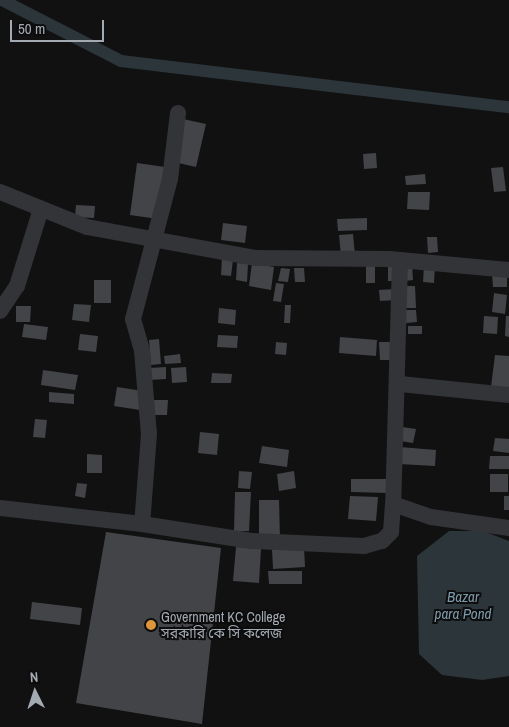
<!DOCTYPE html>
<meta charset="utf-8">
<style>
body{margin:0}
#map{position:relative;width:509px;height:727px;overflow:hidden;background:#111112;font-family:"Archivo Narrow","Noto Sans Bengali",sans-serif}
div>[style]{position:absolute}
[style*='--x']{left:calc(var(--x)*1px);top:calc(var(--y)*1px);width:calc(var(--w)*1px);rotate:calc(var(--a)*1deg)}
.water>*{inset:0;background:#2c353a}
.canal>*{height:12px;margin:-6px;padding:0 6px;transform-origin:6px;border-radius:6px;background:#2c353a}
.building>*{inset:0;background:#434448}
.minor>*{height:16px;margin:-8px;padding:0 8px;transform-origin:8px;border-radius:8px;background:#333437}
.dots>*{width:14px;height:14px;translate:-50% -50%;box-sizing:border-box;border:2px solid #0c0c0d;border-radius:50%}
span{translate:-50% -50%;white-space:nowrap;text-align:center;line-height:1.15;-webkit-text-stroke:4px #0c0c0d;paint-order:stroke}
.poi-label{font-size:14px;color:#a4aab2}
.left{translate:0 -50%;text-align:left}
.water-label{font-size:15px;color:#7e9aaa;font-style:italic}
.north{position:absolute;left:10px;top:667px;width:50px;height:50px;-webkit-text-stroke:4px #0c0c0d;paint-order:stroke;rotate:356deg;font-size:14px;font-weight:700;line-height:20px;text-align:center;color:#a4aab2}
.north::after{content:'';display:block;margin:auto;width:18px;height:22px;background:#a4aab2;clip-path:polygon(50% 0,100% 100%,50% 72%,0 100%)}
.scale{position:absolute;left:10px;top:20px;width:94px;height:22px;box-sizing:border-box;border:2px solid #a4aab2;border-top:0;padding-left:6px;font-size:15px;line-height:18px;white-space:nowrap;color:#a4aab2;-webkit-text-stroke:4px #0c0c0d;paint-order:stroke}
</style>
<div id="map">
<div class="water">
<div style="clip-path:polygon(449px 531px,483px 531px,509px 541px,509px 676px,482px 680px,442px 675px,419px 654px,417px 556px)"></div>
</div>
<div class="canal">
<div style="--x:2;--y:0;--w:134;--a:27.1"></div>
<div style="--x:121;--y:61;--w:391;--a:6.8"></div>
</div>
<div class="building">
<div style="clip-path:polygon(183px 119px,206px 124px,196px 167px,174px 162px)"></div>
<div style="clip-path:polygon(376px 153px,377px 168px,364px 169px,363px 154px)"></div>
<div style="clip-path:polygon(137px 163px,165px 167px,158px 219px,130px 215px)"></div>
<div style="clip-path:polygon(503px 167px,506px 191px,494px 192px,491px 168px)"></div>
<div style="clip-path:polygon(425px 174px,426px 184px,406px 185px,405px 176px)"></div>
<div style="clip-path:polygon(408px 192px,430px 192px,429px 210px,407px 209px)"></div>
<div style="clip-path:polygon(76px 205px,95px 206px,94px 218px,75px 217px)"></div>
<div style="clip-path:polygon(367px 218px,367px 230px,338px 231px,337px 219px)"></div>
<div style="clip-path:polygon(223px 223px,247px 226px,245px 243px,221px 240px)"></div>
<div style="clip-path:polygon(353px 234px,355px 255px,341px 256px,339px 235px)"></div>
<div style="clip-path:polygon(427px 237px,437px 237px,438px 252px,428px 253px)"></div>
<div style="clip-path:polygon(222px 258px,233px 260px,231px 276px,221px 275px)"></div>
<div style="clip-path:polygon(237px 263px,248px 264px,247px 282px,236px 280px)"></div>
<div style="clip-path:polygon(252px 263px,274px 267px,271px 290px,249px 286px)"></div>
<div style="clip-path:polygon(412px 264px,413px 280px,405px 281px,404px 265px)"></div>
<div style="clip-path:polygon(424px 265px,435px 265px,434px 283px,423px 282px)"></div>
<div style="clip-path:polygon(366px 266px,375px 266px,375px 283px,366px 283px)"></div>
<div style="clip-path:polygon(388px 266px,397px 266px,397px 281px,388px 281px)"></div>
<div style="clip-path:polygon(281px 268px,290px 269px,288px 282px,278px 281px)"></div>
<div style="clip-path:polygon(294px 268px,304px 268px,305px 282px,295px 282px)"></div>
<div style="clip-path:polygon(492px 274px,507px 274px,507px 287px,493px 287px)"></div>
<div style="clip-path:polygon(94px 280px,111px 280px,111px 303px,94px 303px)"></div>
<div style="clip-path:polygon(276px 283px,284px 284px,281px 302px,273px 301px)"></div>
<div style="clip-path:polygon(405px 286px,415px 286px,416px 308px,406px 308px)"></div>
<div style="clip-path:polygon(395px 289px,396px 300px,380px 301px,379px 290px)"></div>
<div style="clip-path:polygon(494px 293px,507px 295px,505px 314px,492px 312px)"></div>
<div style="clip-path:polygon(74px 304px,91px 305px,89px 322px,72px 320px)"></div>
<div style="clip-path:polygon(285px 305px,291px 305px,290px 323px,284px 323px)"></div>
<div style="clip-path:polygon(16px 306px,31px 306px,30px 322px,16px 322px)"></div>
<div style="clip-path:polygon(219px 308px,236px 310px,235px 325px,218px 323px)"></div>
<div style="clip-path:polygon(405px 310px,416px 310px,417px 322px,406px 323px)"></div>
<div style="clip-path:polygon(484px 316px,498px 317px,497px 334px,483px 333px)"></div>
<div style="clip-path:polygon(506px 316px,509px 316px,509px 337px,505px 336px)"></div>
<div style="clip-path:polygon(24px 324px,48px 327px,46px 340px,22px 337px)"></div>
<div style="clip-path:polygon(408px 326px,422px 326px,422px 334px,408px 334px)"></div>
<div style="clip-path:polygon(80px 334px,98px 336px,96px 352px,78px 350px)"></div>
<div style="clip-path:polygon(218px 335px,238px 336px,237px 348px,217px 347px)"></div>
<div style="clip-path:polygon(340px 337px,377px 340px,376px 356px,339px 353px)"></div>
<div style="clip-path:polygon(159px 339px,161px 364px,151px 365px,149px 340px)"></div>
<div style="clip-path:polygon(276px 342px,287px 343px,286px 355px,275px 354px)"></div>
<div style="clip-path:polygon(379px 342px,396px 342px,396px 360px,380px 360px)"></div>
<div style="clip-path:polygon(180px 354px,181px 363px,165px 364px,164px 356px)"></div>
<div style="clip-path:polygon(495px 355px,509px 356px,509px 389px,491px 387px)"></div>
<div style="clip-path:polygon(166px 367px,166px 379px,149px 380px,149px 368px)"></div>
<div style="clip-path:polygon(186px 367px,187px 382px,172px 383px,171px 368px)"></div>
<div style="clip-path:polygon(43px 370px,78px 375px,75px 390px,41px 385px)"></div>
<div style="clip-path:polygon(212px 373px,232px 374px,231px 383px,211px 383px)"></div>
<div style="clip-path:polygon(117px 387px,143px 391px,140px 410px,114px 406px)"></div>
<div style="clip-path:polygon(49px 392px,74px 394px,74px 404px,49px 402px)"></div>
<div style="clip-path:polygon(152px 400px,168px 400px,167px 415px,152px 415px)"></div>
<div style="clip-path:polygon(35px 419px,47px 420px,45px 438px,33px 437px)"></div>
<div style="clip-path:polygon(402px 427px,416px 429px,413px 443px,400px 441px)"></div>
<div style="clip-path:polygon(200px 432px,219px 434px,217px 455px,198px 453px)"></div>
<div style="clip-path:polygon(495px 438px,509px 439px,509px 453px,493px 451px)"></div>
<div style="clip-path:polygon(262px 446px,289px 450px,287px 467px,259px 463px)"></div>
<div style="clip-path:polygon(400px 447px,436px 450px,435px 466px,399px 464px)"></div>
<div style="clip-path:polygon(87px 454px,102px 455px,102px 473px,87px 473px)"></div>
<div style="clip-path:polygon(490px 456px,509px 456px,509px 469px,489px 469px)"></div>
<div style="clip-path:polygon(239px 471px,252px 472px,250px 489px,238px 488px)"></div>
<div style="clip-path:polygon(294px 471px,296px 488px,279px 491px,277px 474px)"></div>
<div style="clip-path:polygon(490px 474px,508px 474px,508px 492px,490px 492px)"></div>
<div style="clip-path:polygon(351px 479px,388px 479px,388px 493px,351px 492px)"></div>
<div style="clip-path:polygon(77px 483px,87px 484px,85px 498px,75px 496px)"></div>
<div style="clip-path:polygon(235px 492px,251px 492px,249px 531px,234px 531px)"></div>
<div style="clip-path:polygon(350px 496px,378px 497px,376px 521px,348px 519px)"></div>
<div style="clip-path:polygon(504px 496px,509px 496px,509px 510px,504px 510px)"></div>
<div style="clip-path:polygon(259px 500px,279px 500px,280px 538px,259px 538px)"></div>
<div style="clip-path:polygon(106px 532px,221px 548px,202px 724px,76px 703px)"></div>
<div style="clip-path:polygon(236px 547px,261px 549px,259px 583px,233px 581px)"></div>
<div style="clip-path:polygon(304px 547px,305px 567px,273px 569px,272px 549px)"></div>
<div style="clip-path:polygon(268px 571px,302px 571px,302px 584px,269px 584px)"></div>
<div style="clip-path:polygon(32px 602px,82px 608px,80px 625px,30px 619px)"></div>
</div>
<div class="minor">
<div style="--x:178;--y:113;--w:66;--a:96.9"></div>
<div style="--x:170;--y:179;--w:145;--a:104.8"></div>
<div style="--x:133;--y:319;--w:33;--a:74"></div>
<div style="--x:142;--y:351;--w:83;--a:85.2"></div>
<div style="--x:149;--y:434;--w:90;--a:94.4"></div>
<div style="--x:142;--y:524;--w:111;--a:8.8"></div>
<div style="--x:252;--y:541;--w:112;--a:2.6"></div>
<div style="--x:364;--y:546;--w:19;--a:-16"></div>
<div style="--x:382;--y:541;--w:13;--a:-45"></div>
<div style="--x:391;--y:532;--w:28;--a:-86"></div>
<div style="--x:0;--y:192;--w:94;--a:21.9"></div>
<div style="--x:87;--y:227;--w:172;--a:10.4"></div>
<div style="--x:256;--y:258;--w:133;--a:0.4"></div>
<div style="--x:389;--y:259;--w:121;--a:5.2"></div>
<div style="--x:400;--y:260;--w:244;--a:91.6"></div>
<div style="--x:393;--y:504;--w:40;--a:18.9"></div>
<div style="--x:431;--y:517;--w:79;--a:8"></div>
<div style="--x:0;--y:311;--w:30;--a:-56"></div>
<div style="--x:17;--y:286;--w:77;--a:-72.7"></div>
<div style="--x:400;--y:384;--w:110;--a:5.8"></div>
<div style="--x:0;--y:508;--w:143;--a:6.4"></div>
</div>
<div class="dots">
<div style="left:151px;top:625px;background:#de963d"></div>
</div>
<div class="poi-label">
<span class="left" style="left:161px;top:625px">Government KC College<br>সরকারি কে সি কলেজ</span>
</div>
<div class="water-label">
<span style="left:463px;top:605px">Bazar<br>para Pond</span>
</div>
<div class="north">N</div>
<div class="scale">50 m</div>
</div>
